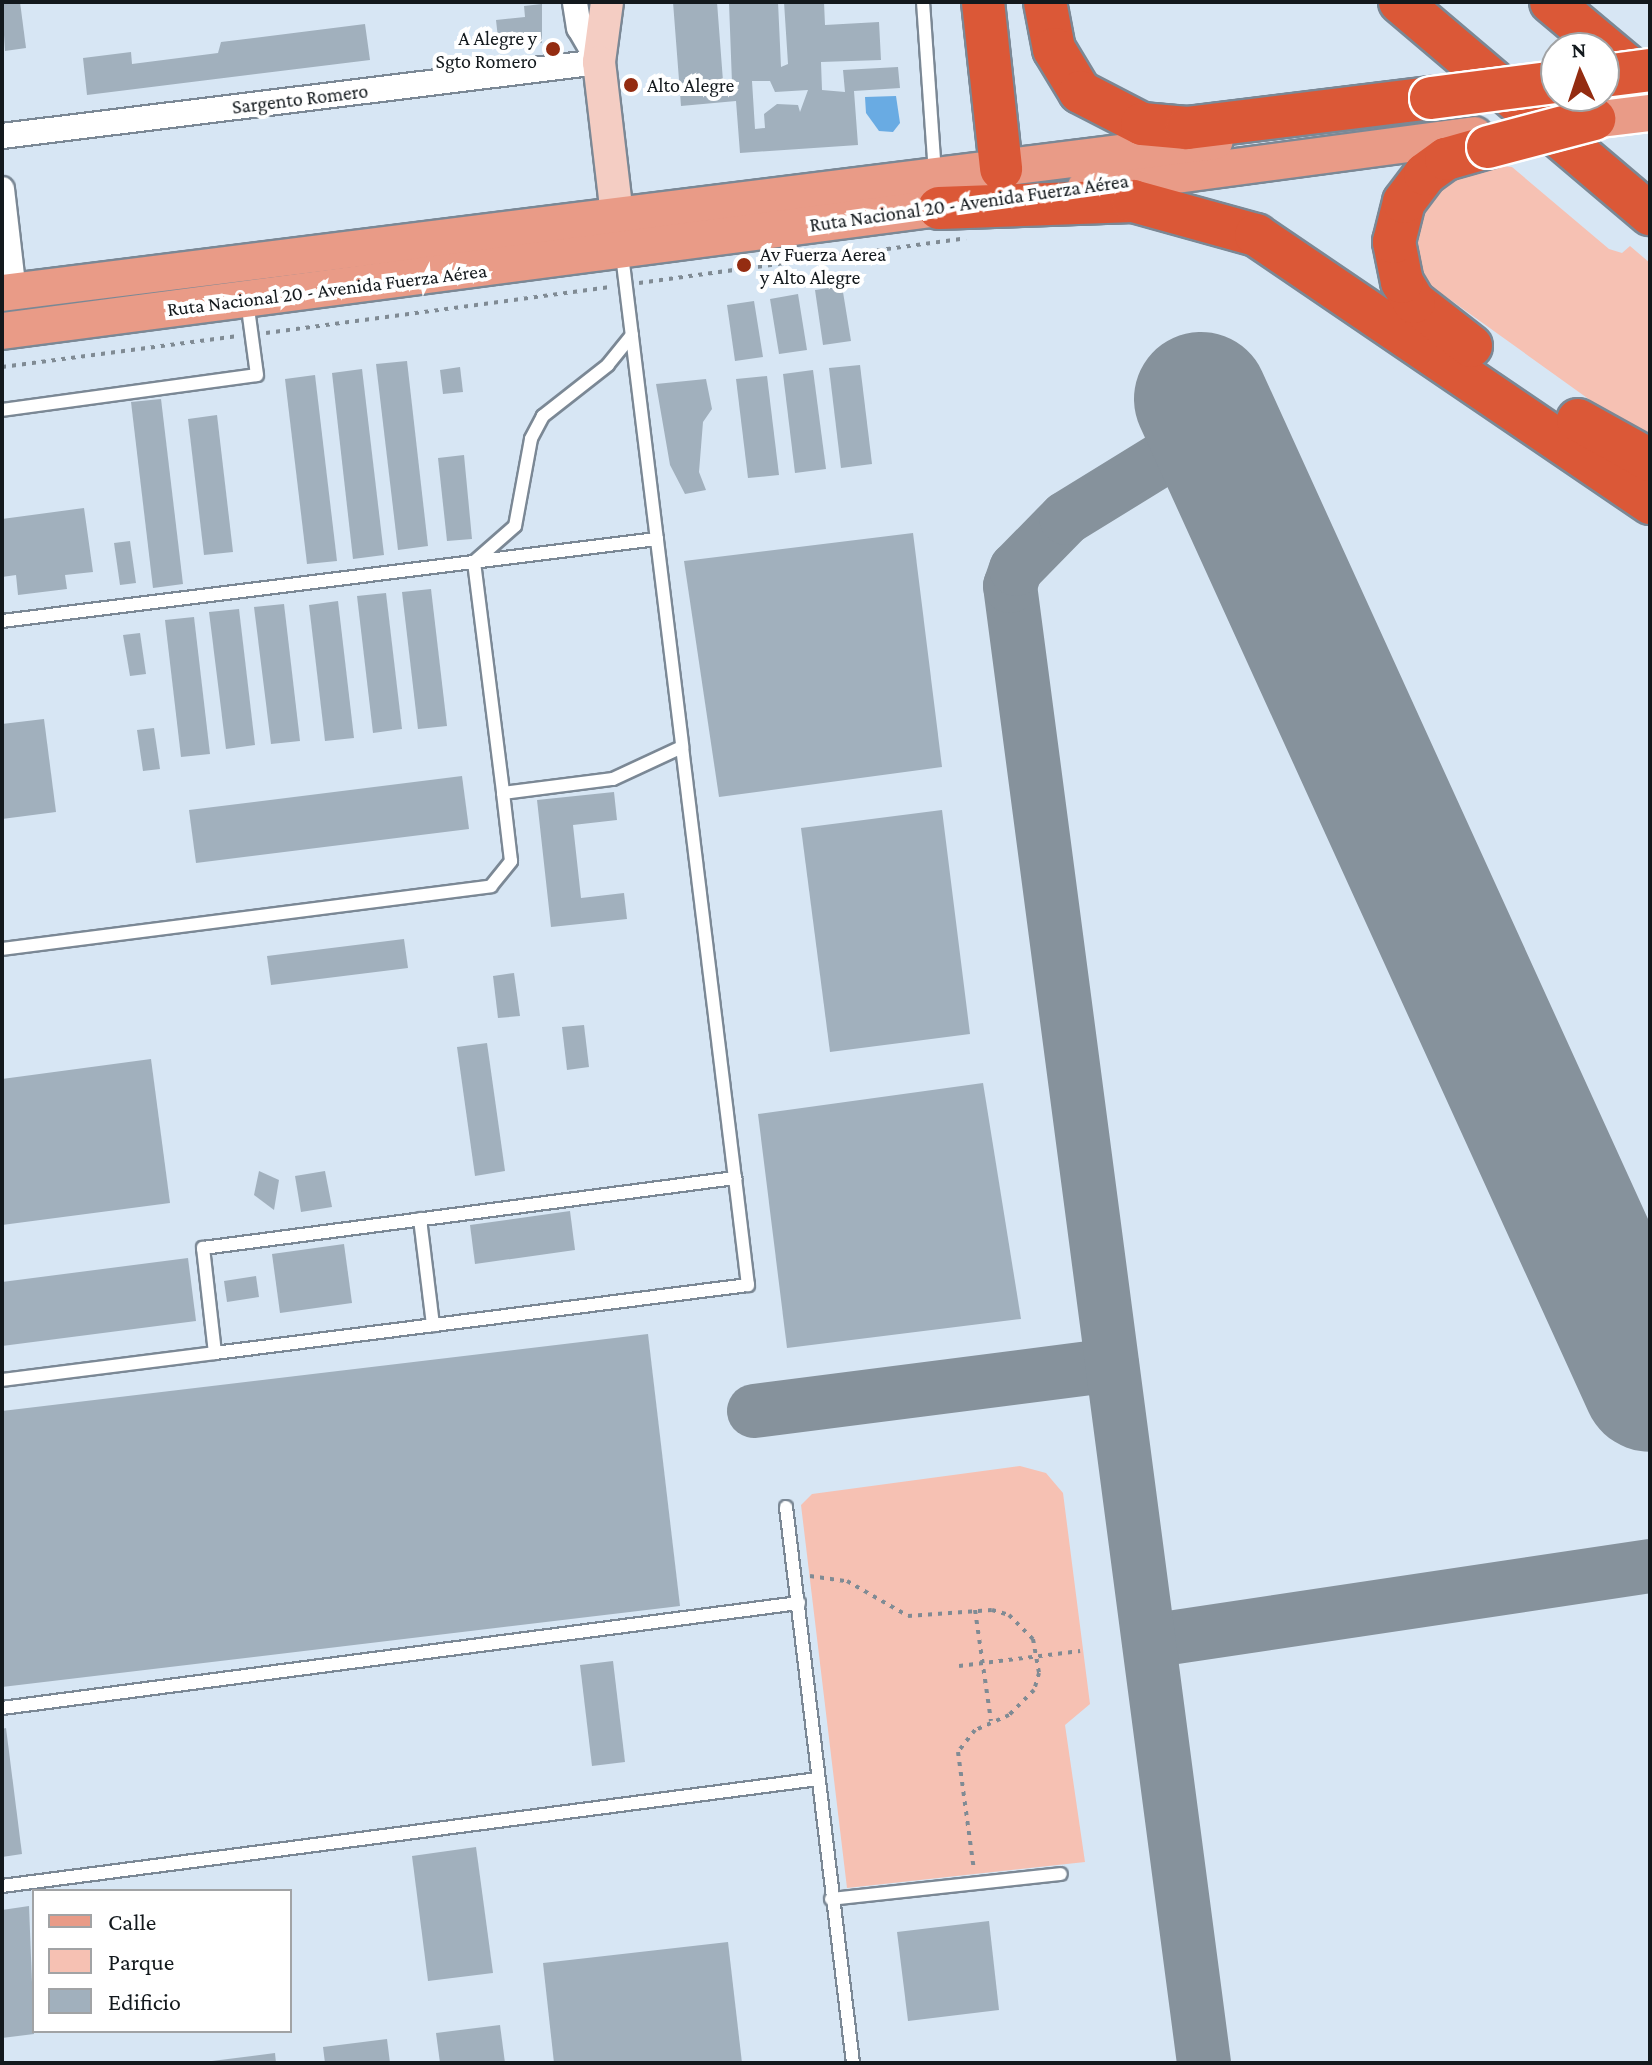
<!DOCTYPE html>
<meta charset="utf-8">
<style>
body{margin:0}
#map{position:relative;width:1652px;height:2065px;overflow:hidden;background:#d7e6f4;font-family:"Crimson Pro",serif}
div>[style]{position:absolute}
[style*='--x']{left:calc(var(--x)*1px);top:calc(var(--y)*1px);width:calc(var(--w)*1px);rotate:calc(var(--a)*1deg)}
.green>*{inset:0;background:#f6c1b3}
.water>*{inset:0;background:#69abe3}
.taxiway>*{height:54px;margin:-27px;padding:0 27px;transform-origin:27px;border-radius:27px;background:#86929c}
.runway>*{height:134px;margin:-67px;padding:0 67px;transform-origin:67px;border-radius:67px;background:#86929c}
.building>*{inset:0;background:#a1b0bd}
.path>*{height:4px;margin-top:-2px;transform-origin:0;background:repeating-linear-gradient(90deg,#808b94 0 4px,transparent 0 10px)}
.roads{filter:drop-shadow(2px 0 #7b8895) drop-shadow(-2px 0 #7b8895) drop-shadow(0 2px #7b8895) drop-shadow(0 -2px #7b8895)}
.lane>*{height:12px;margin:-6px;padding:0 6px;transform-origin:6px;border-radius:6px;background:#fff}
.street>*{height:24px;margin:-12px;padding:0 12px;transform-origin:12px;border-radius:12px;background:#fff}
.secondary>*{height:32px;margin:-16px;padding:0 16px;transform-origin:16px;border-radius:16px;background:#f4cdc3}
.primary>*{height:36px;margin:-18px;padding:0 18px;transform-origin:18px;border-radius:18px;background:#e99b87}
.highway>*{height:42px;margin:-21px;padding:0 21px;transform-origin:21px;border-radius:21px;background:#db5837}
.bridges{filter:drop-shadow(2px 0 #fff) drop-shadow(-2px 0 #fff) drop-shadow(0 2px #fff) drop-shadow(0 -2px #fff)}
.primary-bridge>*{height:36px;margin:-18px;padding:0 18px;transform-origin:18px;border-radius:18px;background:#e99b87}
.highway-bridge>*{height:42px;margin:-21px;padding:0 21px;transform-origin:21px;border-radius:21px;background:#db5837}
.dots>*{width:22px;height:22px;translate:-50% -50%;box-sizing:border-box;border:4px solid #fff;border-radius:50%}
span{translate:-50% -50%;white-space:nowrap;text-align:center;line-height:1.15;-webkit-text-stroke:8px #fff;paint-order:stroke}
.poi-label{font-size:20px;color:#13191d}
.right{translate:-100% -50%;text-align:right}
.left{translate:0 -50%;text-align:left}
.street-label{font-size:20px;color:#13191d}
.frame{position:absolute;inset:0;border:4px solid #13191d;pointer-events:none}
.legend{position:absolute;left:32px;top:1889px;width:260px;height:144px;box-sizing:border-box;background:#fff;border:2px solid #a1a3a5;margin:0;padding:10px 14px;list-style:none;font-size:24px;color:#13191d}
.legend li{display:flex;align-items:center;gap:16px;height:40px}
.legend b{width:40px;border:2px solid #a1a3a5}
.north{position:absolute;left:1540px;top:32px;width:80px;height:80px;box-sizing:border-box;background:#fff;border:2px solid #a1a3a5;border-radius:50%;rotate:357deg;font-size:22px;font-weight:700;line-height:32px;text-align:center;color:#13191d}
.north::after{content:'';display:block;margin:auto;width:28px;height:36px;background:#942c11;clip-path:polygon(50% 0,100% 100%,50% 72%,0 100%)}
</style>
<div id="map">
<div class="green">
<div style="clip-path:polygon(1485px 164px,1512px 167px,1609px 249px,1622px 253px,1630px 246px,1650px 263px,1650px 443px,1431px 286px,1416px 263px,1412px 236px,1432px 188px)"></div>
<div style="clip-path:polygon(1020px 1466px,1046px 1473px,1063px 1493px,1090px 1704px,1065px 1725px,1085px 1862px,847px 1888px,801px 1505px,812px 1494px)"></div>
</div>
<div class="water">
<div style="clip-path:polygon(896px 96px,900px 123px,893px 132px,879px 131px,866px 113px,865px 97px)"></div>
</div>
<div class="taxiway">
<div style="--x:754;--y:1411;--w:361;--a:-7.3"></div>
<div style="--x:1149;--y:1641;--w:507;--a:-8.51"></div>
<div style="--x:1204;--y:2063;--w:1490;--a:-97.48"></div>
<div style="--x:1010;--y:586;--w:18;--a:-71"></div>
<div style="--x:1016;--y:569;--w:71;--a:-45.6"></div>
<div style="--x:1066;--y:518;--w:174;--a:-31.6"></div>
</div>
<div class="runway">
<div style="--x:1201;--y:399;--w:1083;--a:65.52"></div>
</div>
<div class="building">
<div style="clip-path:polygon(2px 2px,20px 2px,26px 48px,5px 51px)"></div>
<div style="clip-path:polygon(evenodd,673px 2px,717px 2px,723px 81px,732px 83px,729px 3px,778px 2px,781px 67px,788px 64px,784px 2px,824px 2px,825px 25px,879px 22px,881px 60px,821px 62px,822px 90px,845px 92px,843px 70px,898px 67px,900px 88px,854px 91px,858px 145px,740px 153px,736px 101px,681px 106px,673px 2px,752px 81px,770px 81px,775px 92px,808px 90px,800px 112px,798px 105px,777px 104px,764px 114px,765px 128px,755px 129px,752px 81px)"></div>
<div style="clip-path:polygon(542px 4px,542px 43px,499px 47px,496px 20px,525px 17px,524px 6px)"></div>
<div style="clip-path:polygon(365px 24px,370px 60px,87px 95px,83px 58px,131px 52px,132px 64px,218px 53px,221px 42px)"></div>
<div style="clip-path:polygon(842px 286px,851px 341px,823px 345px,815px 290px)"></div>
<div style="clip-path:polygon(798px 294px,807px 350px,779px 354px,770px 299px)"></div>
<div style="clip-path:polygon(754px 301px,763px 357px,735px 361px,727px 305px)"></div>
<div style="clip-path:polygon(407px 361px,428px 546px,398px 550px,376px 364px)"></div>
<div style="clip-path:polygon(860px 365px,872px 464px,841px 468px,829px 368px)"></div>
<div style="clip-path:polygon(460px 367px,463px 392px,443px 394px,440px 370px)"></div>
<div style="clip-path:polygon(362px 369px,384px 555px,353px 559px,332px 373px)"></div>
<div style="clip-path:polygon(813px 370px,826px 469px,795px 473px,783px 374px)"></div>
<div style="clip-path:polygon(315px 375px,337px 561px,307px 564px,285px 379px)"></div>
<div style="clip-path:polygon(767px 376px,779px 475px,748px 478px,736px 379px)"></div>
<div style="clip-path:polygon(706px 379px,712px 409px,703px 422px,699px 472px,706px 490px,685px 494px,670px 465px,656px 384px)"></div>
<div style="clip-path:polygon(161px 399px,183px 584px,153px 588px,131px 402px)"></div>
<div style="clip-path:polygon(217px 415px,233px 552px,204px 555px,188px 419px)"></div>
<div style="clip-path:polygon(464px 455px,472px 539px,447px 541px,438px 458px)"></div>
<div style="clip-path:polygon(84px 508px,93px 572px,65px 575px,67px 589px,18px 595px,16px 575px,2px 577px,2px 519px)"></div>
<div style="clip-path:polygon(913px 533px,942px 767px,719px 797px,684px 561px)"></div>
<div style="clip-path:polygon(130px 541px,136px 583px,120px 585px,114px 543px)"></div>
<div style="clip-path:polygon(431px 589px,447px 726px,418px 729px,402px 592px)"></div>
<div style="clip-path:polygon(386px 593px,402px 729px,373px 733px,357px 596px)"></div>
<div style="clip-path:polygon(338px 601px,354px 738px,325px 741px,309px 605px)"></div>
<div style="clip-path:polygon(284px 604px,300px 741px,271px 744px,254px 607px)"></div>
<div style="clip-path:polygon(239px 609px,255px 745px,226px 749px,209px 612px)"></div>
<div style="clip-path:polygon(194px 617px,210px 754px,181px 757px,165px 620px)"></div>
<div style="clip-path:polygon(140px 633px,146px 674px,130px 676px,123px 635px)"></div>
<div style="clip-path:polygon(44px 719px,56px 812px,2px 819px,2px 724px)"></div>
<div style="clip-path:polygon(154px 728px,160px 769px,143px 771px,137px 730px)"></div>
<div style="clip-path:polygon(462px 776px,469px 829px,196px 863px,189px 810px)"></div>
<div style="clip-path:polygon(614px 792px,617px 820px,573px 825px,581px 898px,624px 893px,627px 919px,551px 927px,537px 800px)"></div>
<div style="clip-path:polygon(942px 810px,970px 1034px,830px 1052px,801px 828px)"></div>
<div style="clip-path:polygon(404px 939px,408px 968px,271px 985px,267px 956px)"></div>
<div style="clip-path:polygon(514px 973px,520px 1016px,498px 1018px,493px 976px)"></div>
<div style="clip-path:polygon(584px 1025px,589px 1067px,567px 1070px,562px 1027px)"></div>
<div style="clip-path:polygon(487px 1043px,505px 1171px,475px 1176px,457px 1047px)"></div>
<div style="clip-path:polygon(151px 1059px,170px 1203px,2px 1225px,2px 1079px)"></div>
<div style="clip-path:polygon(983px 1083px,1021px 1319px,787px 1348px,758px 1114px)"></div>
<div style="clip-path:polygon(259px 1171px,279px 1180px,274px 1210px,254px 1195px)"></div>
<div style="clip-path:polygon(325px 1171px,332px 1207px,301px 1212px,295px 1176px)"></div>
<div style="clip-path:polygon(570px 1211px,575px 1250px,475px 1264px,470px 1225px)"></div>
<div style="clip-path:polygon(344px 1244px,352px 1303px,280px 1313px,272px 1254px)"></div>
<div style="clip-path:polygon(188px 1258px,196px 1321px,2px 1346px,2px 1282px)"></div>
<div style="clip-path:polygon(256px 1276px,259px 1297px,227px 1302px,224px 1281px)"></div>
<div style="clip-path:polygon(648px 1334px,680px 1606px,2px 1687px,2px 1411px)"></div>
<div style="clip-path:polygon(613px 1661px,625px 1762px,592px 1766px,580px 1665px)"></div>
<div style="clip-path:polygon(6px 1728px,22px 1854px,2px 1857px,2px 1729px)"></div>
<div style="clip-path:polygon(476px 1847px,493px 1973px,428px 1981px,412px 1856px)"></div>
<div style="clip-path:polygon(29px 1906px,34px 2034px,2px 2038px,2px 1910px)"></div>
<div style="clip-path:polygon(989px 1921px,999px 2010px,908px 2021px,897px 1932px)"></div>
<div style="clip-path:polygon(728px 1942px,742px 2063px,554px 2063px,543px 1963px)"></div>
<div style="clip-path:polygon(500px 2025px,505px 2063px,440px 2063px,436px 2033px)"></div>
<div style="clip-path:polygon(387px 2039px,390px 2063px,325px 2063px,323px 2047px)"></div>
<div style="clip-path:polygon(275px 2053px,276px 2063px,212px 2063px,212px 2061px)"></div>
</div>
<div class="path">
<div style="--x:639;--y:283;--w:330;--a:-7.8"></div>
<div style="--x:266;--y:333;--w:347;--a:-7.6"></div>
<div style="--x:2;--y:367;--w:238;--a:-7.5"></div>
<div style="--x:810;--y:1576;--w:37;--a:8"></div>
<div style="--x:847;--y:1581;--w:70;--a:29.8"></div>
<div style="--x:908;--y:1616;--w:84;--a:-4.1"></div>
<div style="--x:992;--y:1610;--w:18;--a:16"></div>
<div style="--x:1009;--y:1615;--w:34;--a:45"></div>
<div style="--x:1033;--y:1639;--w:35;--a:80"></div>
<div style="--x:1039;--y:1673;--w:18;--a:106"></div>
<div style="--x:1034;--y:1690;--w:35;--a:135"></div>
<div style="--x:1009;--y:1715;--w:37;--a:156"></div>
<div style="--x:975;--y:1730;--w:28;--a:128"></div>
<div style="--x:958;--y:1752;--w:119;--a:82.3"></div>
<div style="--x:975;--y:1610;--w:112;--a:81.8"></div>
<div style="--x:959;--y:1666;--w:122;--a:-7.1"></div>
</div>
<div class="roads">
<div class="lane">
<div style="--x:923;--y:2;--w:172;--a:86"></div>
<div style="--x:622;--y:255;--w:496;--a:83"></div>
<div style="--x:682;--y:747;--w:434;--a:83"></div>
<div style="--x:735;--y:1178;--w:108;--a:83.1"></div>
<div style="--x:748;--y:1285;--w:537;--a:172.73"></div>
<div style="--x:215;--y:1353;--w:106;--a:-96.5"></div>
<div style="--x:203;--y:1248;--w:537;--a:-7.5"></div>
<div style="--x:632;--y:335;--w:38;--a:129"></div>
<div style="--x:608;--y:365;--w:83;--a:141.9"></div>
<div style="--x:543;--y:416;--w:26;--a:118"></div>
<div style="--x:531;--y:439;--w:88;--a:100.4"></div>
<div style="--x:515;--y:526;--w:55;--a:138.7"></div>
<div style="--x:474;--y:562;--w:233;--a:82.8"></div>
<div style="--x:503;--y:793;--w:111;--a:-7.3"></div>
<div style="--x:613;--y:779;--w:76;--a:-24.9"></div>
<div style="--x:2;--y:410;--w:257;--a:-7.8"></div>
<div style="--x:257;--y:375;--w:75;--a:-97.7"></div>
<div style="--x:2;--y:621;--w:660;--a:-7.14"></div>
<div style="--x:2;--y:949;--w:493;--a:-7.3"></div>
<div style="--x:491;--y:886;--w:32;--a:-51"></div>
<div style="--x:511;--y:861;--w:68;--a:-96.7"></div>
<div style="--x:420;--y:1219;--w:107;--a:83"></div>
<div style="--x:2;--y:1380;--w:215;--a:-7.2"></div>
<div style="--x:786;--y:1507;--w:560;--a:83.13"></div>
<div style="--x:2;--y:1708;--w:804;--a:-7.51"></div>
<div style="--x:2;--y:1886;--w:823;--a:-7.47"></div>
<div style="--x:831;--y:1899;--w:231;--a:-6.2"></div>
</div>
<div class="street">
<div style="--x:2;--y:136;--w:602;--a:-7.07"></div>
<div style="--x:599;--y:62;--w:39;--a:-120"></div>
<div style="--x:579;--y:28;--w:26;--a:-99"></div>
<div style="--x:2;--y:189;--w:104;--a:83.4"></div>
</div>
<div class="secondary">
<div style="--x:607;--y:2;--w:61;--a:97.6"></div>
<div style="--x:599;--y:62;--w:179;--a:83.3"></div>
</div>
<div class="primary">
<div style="--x:1086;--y:187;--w:392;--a:-7.6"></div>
<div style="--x:2;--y:293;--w:1222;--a:-7.14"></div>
<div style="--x:2;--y:331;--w:974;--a:-7.49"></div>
</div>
<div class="highway">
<div style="--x:983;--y:2;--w:168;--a:83.8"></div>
<div style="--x:1045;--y:2;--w:48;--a:79.2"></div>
<div style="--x:1054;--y:49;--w:50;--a:58.8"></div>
<div style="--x:1080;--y:92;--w:70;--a:27.3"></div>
<div style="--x:1142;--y:124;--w:45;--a:5.1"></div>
<div style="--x:1187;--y:128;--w:246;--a:-7"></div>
<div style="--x:1400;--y:2;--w:328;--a:40.3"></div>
<div style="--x:1551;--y:2;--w:129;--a:40"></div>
<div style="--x:939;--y:208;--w:194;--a:-2.1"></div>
<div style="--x:1133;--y:201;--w:128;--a:15.5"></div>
<div style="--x:1256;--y:235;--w:477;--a:34.2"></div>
<div style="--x:1471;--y:346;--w:72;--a:-142.3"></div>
<div style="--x:1414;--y:302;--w:23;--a:-121"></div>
<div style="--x:1402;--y:282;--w:41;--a:-101.3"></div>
<div style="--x:1394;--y:242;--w:41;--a:-76"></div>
<div style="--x:1404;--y:202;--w:35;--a:-53"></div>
<div style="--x:1425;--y:174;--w:26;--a:-36"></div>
<div style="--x:1446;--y:159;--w:44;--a:-15.9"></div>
<div style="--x:1578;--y:420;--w:82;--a:29.1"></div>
</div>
</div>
<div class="bridges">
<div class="primary-bridge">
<div style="--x:1568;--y:123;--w:83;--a:-7"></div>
</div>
<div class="highway-bridge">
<div style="--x:1604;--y:76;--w:46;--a:-7.4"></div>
<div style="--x:1431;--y:98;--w:126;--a:-7.3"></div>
<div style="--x:1488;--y:147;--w:110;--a:-14.8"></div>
</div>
</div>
<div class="dots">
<div style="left:553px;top:49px;background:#942c11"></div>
<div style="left:631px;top:85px;background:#942c11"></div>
<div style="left:744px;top:265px;background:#942c11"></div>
</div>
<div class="poi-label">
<span class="right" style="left:537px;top:50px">A Alegre y<br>Sgto Romero</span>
<span class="left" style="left:647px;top:85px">Alto Alegre</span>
<span class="left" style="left:760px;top:266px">Av Fuerza Aerea<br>y Alto Alegre</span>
</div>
<div class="street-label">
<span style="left:300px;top:99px;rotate:-7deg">Sargento Romero</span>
<span style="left:969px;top:203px;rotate:-8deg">Ruta Nacional 20 - Avenida Fuerza Aérea</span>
<span style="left:327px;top:290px;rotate:-7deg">Ruta Nacional 20 - Avenida Fuerza Aérea</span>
</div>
<div class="frame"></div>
<ul class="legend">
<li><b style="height:10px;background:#e99b87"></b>Calle</li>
<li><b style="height:22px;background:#f6c1b3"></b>Parque</li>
<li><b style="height:22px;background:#a1b0bd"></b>Edificio</li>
</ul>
<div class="north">N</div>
</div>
